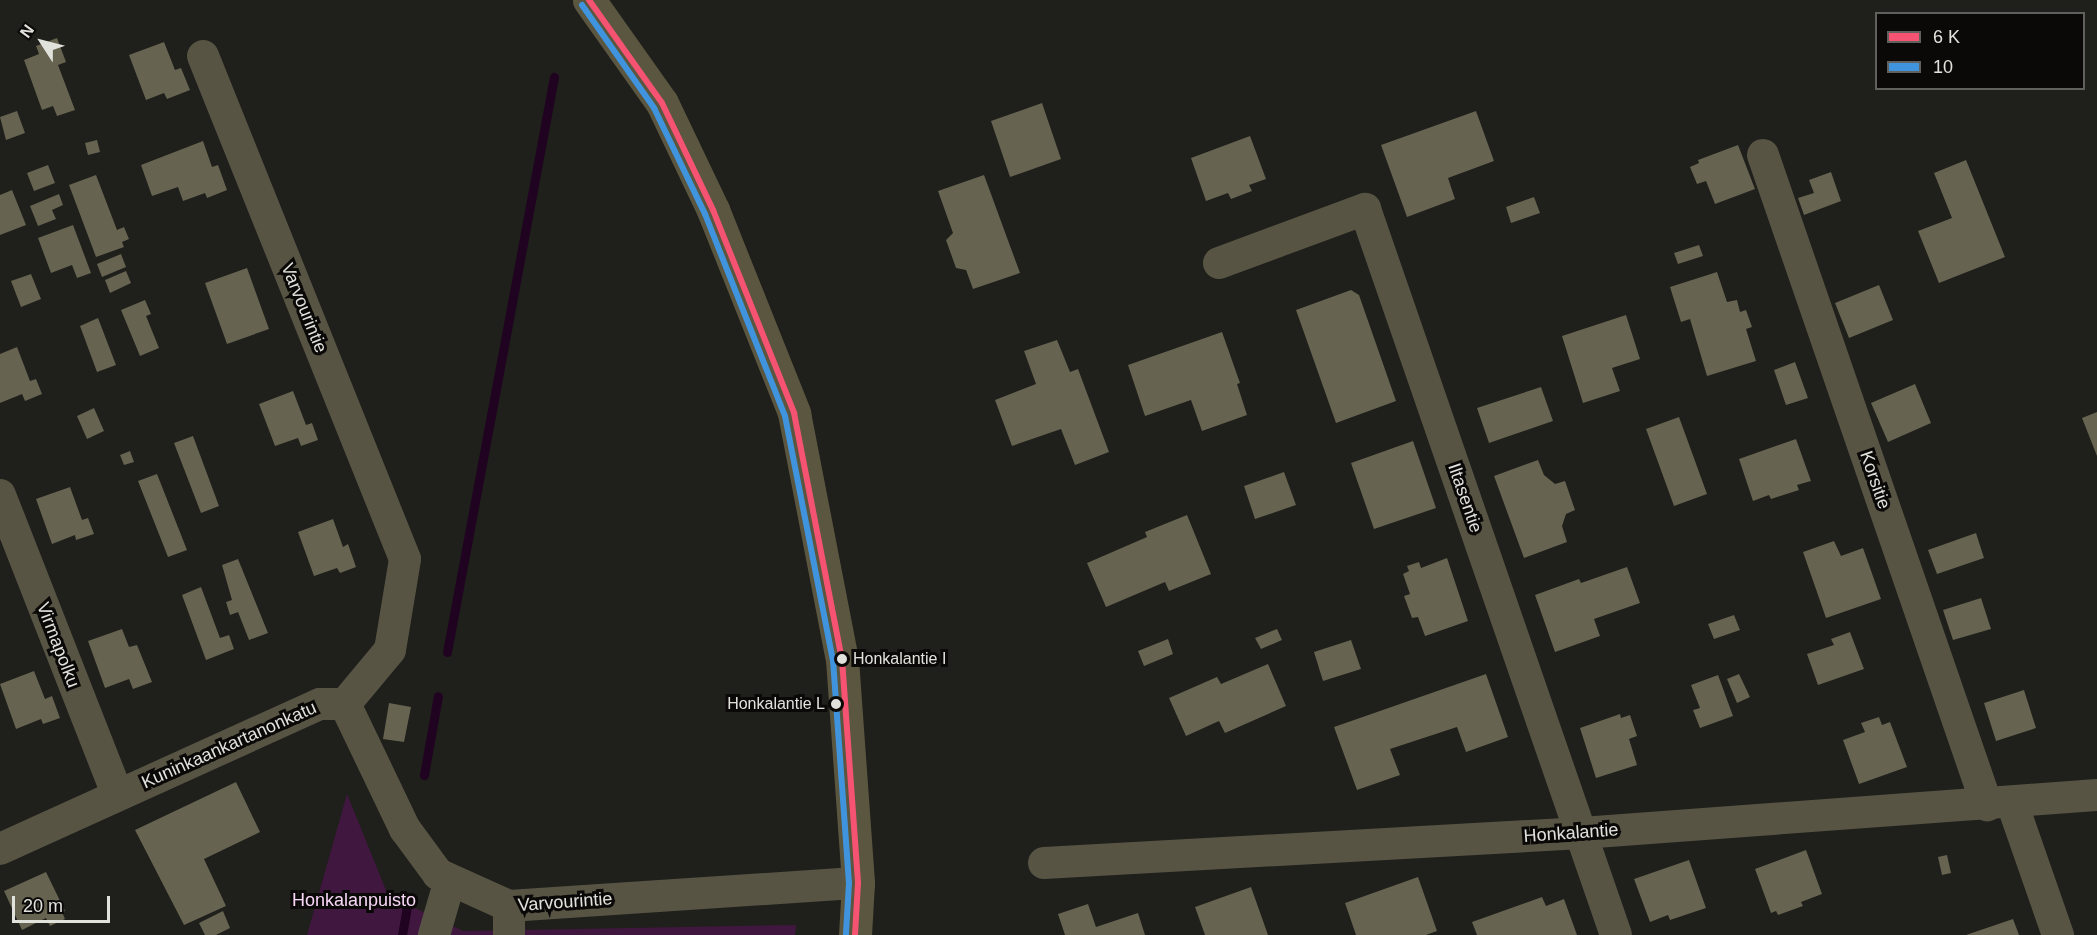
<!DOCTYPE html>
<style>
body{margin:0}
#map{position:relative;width:2097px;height:935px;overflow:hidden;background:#1f1f1b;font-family:Arial,sans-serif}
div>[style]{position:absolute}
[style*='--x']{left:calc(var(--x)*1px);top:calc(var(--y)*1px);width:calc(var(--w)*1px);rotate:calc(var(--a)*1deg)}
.green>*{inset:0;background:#40173e}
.stream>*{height:9px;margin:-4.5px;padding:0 4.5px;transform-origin:4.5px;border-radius:4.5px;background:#200320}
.building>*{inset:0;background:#666350}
.street>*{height:32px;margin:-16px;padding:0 16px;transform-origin:16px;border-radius:16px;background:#575444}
.secondary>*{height:33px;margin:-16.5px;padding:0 16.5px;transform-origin:16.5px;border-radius:16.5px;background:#5a5640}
.bus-1>*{height:6px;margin:-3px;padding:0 3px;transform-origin:3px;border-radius:3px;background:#f65372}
.bus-2>*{height:6px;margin:-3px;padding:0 3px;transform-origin:3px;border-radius:3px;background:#4094de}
.dots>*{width:16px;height:16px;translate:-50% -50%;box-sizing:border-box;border:3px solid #0a0907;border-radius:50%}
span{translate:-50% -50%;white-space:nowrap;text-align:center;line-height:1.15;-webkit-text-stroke:6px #0a0907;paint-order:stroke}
.bus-label{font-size:16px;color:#e2e2dd}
.left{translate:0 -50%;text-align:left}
.right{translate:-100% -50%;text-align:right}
.street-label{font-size:18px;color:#e2e2dd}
.park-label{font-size:18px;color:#f9d7f7}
.legend{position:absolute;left:1875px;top:12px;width:210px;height:78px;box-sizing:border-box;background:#0a0907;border:2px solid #60605d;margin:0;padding:8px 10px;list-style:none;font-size:18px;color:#e2e2dd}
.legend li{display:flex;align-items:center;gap:12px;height:30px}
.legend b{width:30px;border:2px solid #60605d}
.north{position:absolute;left:12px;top:12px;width:60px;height:60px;-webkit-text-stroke:4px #0a0907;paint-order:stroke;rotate:306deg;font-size:16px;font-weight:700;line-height:24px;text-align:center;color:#e2e2dd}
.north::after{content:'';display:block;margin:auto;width:21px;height:27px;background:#e2e2dd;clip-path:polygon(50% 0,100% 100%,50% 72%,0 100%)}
.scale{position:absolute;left:12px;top:896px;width:98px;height:27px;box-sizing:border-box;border:3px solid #e2e2dd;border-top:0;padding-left:8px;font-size:18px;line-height:21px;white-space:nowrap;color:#e2e2dd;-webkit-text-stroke:4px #0a0907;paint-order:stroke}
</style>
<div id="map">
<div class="green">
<div style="clip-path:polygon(347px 794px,388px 895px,463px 931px,796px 925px,795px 935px,307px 935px)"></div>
</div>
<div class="stream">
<div style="--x:447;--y:652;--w:585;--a:-79.46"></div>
<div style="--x:424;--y:775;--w:80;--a:-80"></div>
<div style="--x:402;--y:935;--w:29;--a:-80"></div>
</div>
<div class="building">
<div style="clip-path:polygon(57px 38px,66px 62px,58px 65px,75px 110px,57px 116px,53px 106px,42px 110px,24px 60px,39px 54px,36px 46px)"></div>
<div style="clip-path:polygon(164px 42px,175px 70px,181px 68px,190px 90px,167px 99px,164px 93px,146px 100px,129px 55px)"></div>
<div style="clip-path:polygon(1042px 103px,1061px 159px,1010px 177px,991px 121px)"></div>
<div style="clip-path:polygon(17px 111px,25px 133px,6px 140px,0 117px)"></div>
<div style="clip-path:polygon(1476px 111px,1494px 161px,1448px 178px,1455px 199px,1407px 217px,1381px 145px)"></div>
<div style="clip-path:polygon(1250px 136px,1266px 179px,1249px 185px,1252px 191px,1231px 199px,1228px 193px,1206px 201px,1191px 158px)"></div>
<div style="clip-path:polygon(97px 140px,100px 152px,88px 155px,85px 143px)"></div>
<div style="clip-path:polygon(203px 141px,212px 167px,218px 165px,227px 190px,207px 198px,205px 193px,183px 201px,178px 187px,152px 196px,141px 165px)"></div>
<div style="clip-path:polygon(1738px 145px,1755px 189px,1715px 204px,1706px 181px,1697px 184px,1690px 167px,1699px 163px,1698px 160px)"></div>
<div style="clip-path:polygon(1966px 160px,2005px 257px,1939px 283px,1918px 231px,1952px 218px,1934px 173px)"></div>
<div style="clip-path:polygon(48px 165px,55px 183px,34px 191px,27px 173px)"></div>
<div style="clip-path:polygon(1831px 172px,1841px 201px,1804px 215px,1798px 198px,1814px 193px,1809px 180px)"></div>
<div style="clip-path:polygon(96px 175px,117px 230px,124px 227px,129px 239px,122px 242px,124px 247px,96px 257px,69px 185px)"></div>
<div style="clip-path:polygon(984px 175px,1020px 273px,973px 289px,966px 270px,956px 268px,946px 240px,953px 233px,938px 191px)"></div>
<div style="clip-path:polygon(12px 190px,26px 225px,0 235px,0 195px)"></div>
<div style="clip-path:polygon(59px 194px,63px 205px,52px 210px,56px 219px,38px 226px,30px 206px)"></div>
<div style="clip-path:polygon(1534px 197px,1540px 213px,1511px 223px,1506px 207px)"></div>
<div style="clip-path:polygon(73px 225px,91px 273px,77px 278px,72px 265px,51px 273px,38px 238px)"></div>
<div style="clip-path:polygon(1699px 245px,1703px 256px,1678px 264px,1674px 253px)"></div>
<div style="clip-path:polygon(121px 254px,126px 267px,102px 277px,97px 264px)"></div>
<div style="clip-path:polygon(247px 268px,269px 329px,227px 344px,205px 283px)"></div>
<div style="clip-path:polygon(126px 271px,131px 283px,110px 293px,105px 280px)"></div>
<div style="clip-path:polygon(1717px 272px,1727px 302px,1737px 300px,1740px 312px,1746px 310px,1752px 327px,1746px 329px,1756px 361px,1707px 376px,1690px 319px,1681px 322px,1670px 287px)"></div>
<div style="clip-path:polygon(31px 274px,41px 299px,21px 307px,11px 281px)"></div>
<div style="clip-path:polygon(1879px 285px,1893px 320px,1849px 338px,1835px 303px)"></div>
<div style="clip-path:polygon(1351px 290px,1359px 295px,1396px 401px,1336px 423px,1296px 310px)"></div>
<div style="clip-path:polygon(145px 300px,151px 314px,146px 316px,159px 348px,140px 356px,121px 310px)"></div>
<div style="clip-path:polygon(1626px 315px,1640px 359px,1612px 368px,1620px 391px,1583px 403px,1562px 336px)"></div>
<div style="clip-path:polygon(98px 318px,116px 365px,97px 372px,80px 326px)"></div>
<div style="clip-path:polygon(1222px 332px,1240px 383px,1237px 384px,1247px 415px,1202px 431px,1191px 400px,1145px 416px,1128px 365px)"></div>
<div style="clip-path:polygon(1057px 340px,1070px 372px,1078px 369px,1109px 452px,1075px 465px,1061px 429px,1012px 446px,995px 400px,1036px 384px,1024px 351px)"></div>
<div style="clip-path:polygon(17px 347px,30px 381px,36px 379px,42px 394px,25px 401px,22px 394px,0 403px,0 354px)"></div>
<div style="clip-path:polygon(1795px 362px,1808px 398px,1786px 405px,1774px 370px)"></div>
<div style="clip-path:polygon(1915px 384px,1931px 423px,1888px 442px,1871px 403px)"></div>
<div style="clip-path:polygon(1541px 387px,1553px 421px,1489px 443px,1477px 408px)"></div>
<div style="clip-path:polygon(293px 391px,306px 425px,312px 423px,318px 440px,301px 446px,298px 438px,275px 446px,259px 404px)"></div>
<div style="clip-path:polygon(94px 408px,104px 431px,87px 439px,77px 416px)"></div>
<div style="clip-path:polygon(2097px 412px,2097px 456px,2082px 418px)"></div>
<div style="clip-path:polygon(1679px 417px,1707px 494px,1674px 506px,1646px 429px)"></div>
<div style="clip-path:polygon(193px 436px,219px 506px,201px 513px,174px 443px)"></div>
<div style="clip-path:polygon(1796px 439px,1811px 481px,1797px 485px,1799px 490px,1771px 499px,1769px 495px,1753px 501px,1739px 459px)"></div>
<div style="clip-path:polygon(1413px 441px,1436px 508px,1374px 529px,1351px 463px)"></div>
<div style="clip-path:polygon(130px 451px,134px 462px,124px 465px,120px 455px)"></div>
<div style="clip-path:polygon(1538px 460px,1544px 475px,1555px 484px,1565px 481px,1575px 510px,1566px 514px,1562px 526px,1567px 542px,1524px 558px,1494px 476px)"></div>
<div style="clip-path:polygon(1284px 472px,1296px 505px,1255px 519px,1244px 486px)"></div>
<div style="clip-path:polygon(157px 474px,187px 550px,168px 557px,138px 481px)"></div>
<div style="clip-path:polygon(70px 487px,82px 520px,88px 518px,94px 534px,76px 540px,75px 535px,52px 544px,36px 499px)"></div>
<div style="clip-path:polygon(1187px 515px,1211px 574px,1169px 591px,1165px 582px,1106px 607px,1087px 563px,1147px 537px,1145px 532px)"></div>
<div style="clip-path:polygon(333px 519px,343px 547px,348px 544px,356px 567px,340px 573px,337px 568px,314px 576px,298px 532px)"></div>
<div style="clip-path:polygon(1976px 533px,1984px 558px,1937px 574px,1928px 550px)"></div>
<div style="clip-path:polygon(1834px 541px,1841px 556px,1863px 548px,1881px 599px,1826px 618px,1803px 552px)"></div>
<div style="clip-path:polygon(1447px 558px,1468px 621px,1425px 636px,1418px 617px,1412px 618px,1404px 596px,1410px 594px,1403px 574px,1409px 571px,1407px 566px,1419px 562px,1421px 568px)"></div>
<div style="clip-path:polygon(238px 559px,268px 633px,249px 640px,238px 612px,230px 615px,226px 602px,232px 600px,222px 565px)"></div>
<div style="clip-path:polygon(1627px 567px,1640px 603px,1594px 619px,1600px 636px,1555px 652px,1535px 595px,1579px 579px,1581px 583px)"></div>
<div style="clip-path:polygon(201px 587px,220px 638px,229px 635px,234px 649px,206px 660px,182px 595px)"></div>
<div style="clip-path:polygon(1981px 598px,1991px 629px,1953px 640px,1943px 610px)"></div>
<div style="clip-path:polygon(1734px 615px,1740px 630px,1714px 639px,1708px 624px)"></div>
<div style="clip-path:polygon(122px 629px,129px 647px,137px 645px,152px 682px,133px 689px,129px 679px,105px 688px,88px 641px)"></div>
<div style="clip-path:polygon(1277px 629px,1282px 640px,1261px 649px,1255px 638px)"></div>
<div style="clip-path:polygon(1850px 632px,1864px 669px,1818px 685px,1807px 654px,1834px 645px,1831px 639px)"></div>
<div style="clip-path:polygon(1168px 639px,1173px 654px,1144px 666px,1138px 651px)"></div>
<div style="clip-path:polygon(1351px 640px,1361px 669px,1323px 681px,1314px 652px)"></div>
<div style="clip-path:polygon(1268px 664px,1286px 706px,1225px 733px,1219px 721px,1186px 736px,1169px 698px,1217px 677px,1221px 684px)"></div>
<div style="clip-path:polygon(34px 671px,45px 699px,52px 696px,60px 718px,43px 724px,41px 719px,16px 729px,0 684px)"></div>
<div style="clip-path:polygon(1486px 674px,1508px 737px,1466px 752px,1457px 727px,1390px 749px,1400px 775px,1357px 790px,1334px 727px)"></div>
<div style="clip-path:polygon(1739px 674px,1750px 697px,1737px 703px,1727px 679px)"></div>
<div style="clip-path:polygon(1718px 675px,1733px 716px,1700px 728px,1693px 710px,1700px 708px,1691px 685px)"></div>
<div style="clip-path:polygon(2024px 690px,2036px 728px,1996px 741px,1984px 703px)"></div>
<div style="clip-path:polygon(389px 703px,411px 707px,404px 742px,383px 739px)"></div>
<div style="clip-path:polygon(1620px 714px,1621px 718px,1630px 715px,1637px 736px,1629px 739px,1637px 765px,1596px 778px,1580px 728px)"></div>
<div style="clip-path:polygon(1879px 717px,1882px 725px,1890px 722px,1907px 767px,1859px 784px,1843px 740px,1865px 732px,1861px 723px)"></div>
<div style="clip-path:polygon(236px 782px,260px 832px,204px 859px,226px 906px,184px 925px,135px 830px)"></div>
<div style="clip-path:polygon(1806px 850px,1822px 894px,1801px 902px,1803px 906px,1778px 915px,1776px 911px,1771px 913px,1755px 869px)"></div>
<div style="clip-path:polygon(1947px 855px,1951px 873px,1942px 875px,1938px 857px)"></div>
<div style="clip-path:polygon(1689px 860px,1706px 908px,1670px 920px,1668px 915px,1650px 922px,1634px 879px)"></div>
<div style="clip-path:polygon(46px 872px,65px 911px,62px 912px,65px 919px,50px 926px,46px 918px,22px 930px,4px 891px)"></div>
<div style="clip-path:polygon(1418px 877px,1437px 931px,1426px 935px,1356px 935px,1345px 903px)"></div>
<div style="clip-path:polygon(1251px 887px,1268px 935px,1205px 935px,1195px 907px)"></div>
<div style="clip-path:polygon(1542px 897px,1546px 906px,1564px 899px,1577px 935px,1477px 935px,1472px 922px)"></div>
<div style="clip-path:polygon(1088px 904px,1096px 927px,1138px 913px,1145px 935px,1065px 935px,1058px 914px)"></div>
<div style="clip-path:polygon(223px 911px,230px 928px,216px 935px,205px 935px,199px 923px)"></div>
<div style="clip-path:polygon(2013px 919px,2019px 935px,1966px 935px)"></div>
</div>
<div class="street">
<div style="--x:1763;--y:155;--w:688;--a:70.99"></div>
<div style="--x:1219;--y:263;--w:156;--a:-20.3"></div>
<div style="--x:1365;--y:209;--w:768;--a:70.93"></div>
<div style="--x:0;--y:495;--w:321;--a:68.6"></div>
<div style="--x:345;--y:704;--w:139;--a:64.4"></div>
<div style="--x:405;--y:829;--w:56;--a:53.7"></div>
<div style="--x:438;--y:874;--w:78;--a:24.3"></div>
<div style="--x:509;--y:906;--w:350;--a:-3.8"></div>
<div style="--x:2012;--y:803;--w:140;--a:70.8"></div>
<div style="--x:0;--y:849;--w:351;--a:-24.4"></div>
<div style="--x:320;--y:704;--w:25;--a:0"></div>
<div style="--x:345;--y:704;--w:70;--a:-50.2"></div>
<div style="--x:390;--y:650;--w:92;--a:-80.6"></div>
<div style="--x:405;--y:559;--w:542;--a:-111.88"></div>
<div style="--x:1044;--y:863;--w:539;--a:-3.19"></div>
<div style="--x:1582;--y:833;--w:516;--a:-4.22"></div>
<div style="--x:434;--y:935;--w:57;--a:-73.8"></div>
<div style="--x:509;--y:935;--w:29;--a:-90"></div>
</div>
<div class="secondary">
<div style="--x:589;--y:0;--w:126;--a:54.7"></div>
<div style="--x:662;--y:103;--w:119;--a:64.5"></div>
<div style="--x:713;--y:210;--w:219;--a:68.2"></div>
<div style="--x:794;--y:413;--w:251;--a:79"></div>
<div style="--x:842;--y:659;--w:225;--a:85.9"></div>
<div style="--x:858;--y:883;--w:52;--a:93.3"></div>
</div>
<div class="bus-1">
<div style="--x:589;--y:0;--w:126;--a:54.7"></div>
<div style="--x:662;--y:103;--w:119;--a:64.5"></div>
<div style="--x:713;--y:210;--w:219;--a:68.2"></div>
<div style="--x:794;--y:413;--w:251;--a:79"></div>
<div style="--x:842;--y:659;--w:225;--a:85.9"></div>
<div style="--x:858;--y:883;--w:52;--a:93.3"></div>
</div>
<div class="bus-2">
<div style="--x:582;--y:5;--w:126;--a:55"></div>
<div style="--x:654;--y:108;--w:118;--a:64.3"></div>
<div style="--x:705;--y:214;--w:217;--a:68.4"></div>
<div style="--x:785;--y:416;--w:249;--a:78.9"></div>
<div style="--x:833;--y:660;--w:224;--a:85.9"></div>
<div style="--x:849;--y:883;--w:51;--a:93.4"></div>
</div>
<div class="dots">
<div style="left:842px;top:659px;background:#e2e2dd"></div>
<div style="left:836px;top:704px;background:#e2e2dd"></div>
</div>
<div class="bus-label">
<span class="left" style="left:853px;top:659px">Honkalantie I</span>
<span class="right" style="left:825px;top:704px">Honkalantie L</span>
</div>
<div class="street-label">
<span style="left:304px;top:308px;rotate:68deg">Varvourintie</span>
<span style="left:1875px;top:480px;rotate:71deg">Korsitie</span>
<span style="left:1465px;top:498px;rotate:71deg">Iltasentie</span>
<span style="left:58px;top:645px;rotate:69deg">Virmapolku</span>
<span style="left:229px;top:745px;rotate:-24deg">Kuninkaankartanonkatu</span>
<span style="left:1571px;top:833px;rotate:-4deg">Honkalantie</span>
<span style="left:565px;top:902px;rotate:-4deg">Varvourintie</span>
</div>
<div class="park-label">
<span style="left:354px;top:900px">Honkalanpuisto</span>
</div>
<ul class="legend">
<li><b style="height:8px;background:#f65372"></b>6 K</li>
<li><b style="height:8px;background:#4094de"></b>10</li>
</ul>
<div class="north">N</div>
<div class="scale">20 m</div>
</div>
